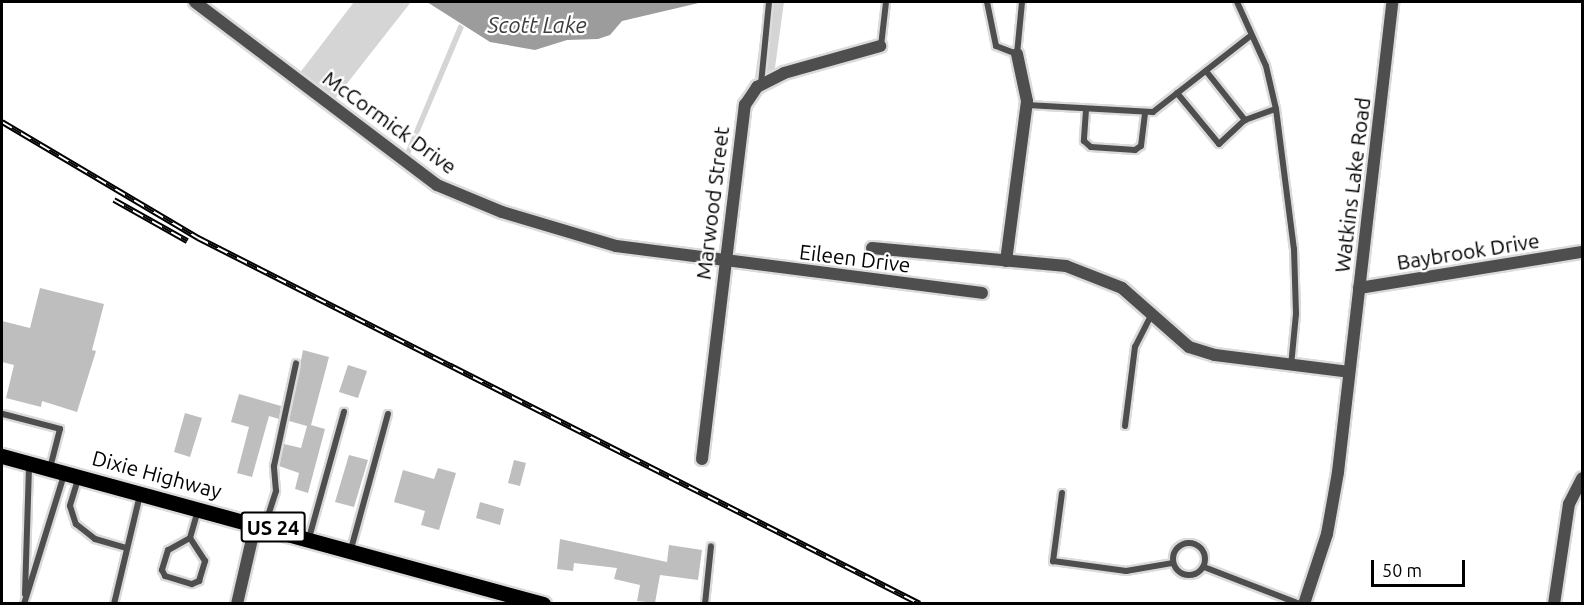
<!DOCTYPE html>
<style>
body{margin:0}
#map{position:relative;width:1584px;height:605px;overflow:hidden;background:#fff;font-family:Ubuntu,sans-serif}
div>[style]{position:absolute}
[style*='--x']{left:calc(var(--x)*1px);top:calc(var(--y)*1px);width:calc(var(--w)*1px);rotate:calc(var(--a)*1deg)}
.green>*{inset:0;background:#d5d5d5}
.water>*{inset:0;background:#9c9c9c}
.building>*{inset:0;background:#bebebe}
.roads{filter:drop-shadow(2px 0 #dbdbdb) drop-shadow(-2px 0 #dbdbdb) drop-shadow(0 2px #dbdbdb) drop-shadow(0 -2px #dbdbdb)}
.lane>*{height:6px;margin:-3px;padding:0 3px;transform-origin:3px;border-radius:3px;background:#4e4e4e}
.lane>.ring{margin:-3px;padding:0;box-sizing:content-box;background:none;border:6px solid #4e4e4e;border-radius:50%}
.street>*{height:12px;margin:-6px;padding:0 6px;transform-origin:6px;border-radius:6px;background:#4e4e4e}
.primary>*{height:15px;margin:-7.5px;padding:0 7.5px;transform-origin:7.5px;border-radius:7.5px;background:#000}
.rail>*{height:6px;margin-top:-3px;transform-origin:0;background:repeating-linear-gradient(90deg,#fff 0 11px,#000 0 22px);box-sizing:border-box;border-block:2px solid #000}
span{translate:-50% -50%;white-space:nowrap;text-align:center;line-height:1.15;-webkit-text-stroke:4.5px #fff;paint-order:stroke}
.shield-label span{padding:2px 4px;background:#fff;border:2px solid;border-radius:4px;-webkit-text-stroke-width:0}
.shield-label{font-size:20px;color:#000;font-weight:700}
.street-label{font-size:21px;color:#000}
.water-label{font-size:22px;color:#3d3d3d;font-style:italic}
.frame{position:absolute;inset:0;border:3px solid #000;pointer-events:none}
.scale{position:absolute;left:1371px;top:560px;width:94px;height:27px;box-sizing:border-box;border:3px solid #000;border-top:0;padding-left:8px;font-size:18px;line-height:21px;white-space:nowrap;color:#000;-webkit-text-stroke:4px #fff;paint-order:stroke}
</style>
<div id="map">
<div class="green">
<div style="clip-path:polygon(354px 2px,411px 2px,334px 100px,299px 74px)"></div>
<div style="clip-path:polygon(765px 2px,784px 2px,774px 75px,754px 86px)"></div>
<div style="clip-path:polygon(459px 24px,464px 27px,409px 157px,405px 153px)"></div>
</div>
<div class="water">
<div style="clip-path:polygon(427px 2px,703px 2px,622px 21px,610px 35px,598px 39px,567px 40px,535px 50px,490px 42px)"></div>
</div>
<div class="building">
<div style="clip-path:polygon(40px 288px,104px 304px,92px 350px,96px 351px,77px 412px,42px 401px,41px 407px,6px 398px,14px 365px,2px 362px,2px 321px,30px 328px)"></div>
<div style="clip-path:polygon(303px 350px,329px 357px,311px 425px,325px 429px,308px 493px,295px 489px,299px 473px,279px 466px,284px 444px,301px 448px,307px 426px,289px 421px)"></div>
<div style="clip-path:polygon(348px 365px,367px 371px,358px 398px,339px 392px)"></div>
<div style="clip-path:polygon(239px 394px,281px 406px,279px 419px,269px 416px,252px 477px,237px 473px,249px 427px,231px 422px)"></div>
<div style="clip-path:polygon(185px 413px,202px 418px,190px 457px,174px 452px)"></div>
<div style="clip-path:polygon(349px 455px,368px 460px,354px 507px,335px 502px)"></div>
<div style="clip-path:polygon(514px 460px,526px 463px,520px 486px,508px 483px)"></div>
<div style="clip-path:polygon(438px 468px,456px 473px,439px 530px,421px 525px,425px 511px,394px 502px,403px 470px,434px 479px)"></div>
<div style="clip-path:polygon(480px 502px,504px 509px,500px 525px,476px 518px)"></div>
<div style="clip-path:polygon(560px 539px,667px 562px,669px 545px,702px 550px,698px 580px,660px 575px,655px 603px,637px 601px,640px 585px,614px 579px,617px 568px,574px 563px,573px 571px,557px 569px)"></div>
</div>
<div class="roads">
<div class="lane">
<div style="--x:987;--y:2;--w:45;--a:78.4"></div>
<div style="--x:996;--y:46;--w:22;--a:21"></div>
<div style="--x:1017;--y:54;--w:52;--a:-84.5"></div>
<div style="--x:1237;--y:2;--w:70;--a:65.6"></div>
<div style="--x:1266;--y:66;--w:44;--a:76.9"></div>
<div style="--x:1276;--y:109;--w:141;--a:82.7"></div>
<div style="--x:1294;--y:249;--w:65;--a:88.2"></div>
<div style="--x:1296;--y:314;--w:52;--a:95.5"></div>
<div style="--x:881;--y:46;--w:44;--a:-83.5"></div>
<div style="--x:1206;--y:71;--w:63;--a:51.5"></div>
<div style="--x:1245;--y:120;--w:33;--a:-20"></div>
<div style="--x:761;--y:84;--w:82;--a:-84.4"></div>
<div style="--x:1177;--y:93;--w:66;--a:50.5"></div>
<div style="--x:1219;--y:144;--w:35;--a:-43"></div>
<div style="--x:1027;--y:105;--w:126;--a:3.2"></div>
<div style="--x:1153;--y:112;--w:122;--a:-38"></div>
<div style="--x:1086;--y:110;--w:31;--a:94"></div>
<div style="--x:1084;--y:141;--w:9;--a:41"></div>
<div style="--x:1091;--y:147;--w:44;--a:3.9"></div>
<div style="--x:1135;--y:150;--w:7;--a:-34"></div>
<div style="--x:1141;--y:146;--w:34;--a:-83"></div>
<div style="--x:3;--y:414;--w:59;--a:14.7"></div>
<div style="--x:60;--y:429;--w:40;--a:104.4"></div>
<div style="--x:1125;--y:426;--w:80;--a:-82.8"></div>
<div style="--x:1135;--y:347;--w:36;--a:-63"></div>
<div style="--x:79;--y:476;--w:31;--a:107"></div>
<div style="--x:70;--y:506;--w:19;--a:72"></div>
<div style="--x:76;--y:524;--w:24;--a:38"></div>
<div style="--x:95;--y:539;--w:33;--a:16"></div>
<div style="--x:1062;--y:493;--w:69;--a:97.5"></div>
<div style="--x:1053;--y:561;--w:74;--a:7.8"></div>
<div style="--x:1126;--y:571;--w:48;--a:-9.7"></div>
<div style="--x:265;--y:525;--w:36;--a:-72"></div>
<div style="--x:276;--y:491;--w:25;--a:-95"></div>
<div style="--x:274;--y:466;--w:105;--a:-77.9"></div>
<div style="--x:190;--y:538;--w:25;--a:151"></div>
<div style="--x:168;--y:550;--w:21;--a:107"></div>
<div style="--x:162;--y:570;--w:7;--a:63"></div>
<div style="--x:165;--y:576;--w:28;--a:17"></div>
<div style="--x:192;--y:584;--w:8;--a:-23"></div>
<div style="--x:199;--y:581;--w:21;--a:-73"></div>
<div style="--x:205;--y:561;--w:27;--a:-123"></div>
<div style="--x:190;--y:538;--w:29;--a:-74"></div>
<div style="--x:309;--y:538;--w:131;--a:-74.5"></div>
<div class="ring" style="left:1173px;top:543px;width:26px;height:26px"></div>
<div style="--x:351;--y:549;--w:140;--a:-74.7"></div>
<div style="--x:1204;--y:567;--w:103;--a:21.1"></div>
<div style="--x:25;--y:594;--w:130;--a:-88.2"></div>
<div style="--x:24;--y:604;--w:135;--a:-72.8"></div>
<div style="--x:114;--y:604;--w:112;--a:-76.6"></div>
<div style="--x:705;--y:604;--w:58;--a:-84.1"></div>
</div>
<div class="street">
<div style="--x:195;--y:2;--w:303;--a:37.1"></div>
<div style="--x:437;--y:185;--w:70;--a:22.6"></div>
<div style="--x:502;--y:212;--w:119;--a:16.6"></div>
<div style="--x:616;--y:246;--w:369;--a:7.3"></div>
<div style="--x:872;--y:248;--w:195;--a:5.3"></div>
<div style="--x:1066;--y:266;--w:60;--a:21.4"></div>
<div style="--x:1122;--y:288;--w:89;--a:41.4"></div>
<div style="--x:1189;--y:347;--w:27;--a:17"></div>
<div style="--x:1215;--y:355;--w:135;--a:7.2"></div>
<div style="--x:1006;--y:261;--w:161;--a:-82.5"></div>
<div style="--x:1027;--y:101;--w:48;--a:-102"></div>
<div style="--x:1359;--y:288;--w:226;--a:-9.2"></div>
<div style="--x:702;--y:459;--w:357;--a:-83.1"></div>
<div style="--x:745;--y:105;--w:22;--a:-56"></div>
<div style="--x:757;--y:87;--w:30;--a:-27"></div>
<div style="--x:784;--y:73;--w:100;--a:-15.7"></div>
<div style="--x:237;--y:604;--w:84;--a:-77"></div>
<div style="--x:1304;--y:604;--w:74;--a:-71.8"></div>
<div style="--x:1327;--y:534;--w:63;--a:-79.9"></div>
<div style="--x:1338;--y:472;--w:473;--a:-83.4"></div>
<div style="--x:1554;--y:604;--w:101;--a:-81.5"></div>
<div style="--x:1569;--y:504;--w:29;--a:-63"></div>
</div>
<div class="primary">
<div style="--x:2;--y:456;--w:561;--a:15.3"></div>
</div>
</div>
<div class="rail">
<div style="--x:2;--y:122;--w:228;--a:30.6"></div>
<div style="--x:198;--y:238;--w:809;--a:26.88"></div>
<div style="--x:114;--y:200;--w:84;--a:29.3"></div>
</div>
<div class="shield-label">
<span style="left:273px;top:527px">US 24</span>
</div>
<div class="street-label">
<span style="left:390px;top:122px;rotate:36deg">McCormick Drive</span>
<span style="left:1352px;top:185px;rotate:-83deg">Watkins Lake Road</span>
<span style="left:712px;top:203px;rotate:-83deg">Marwood Street</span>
<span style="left:1468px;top:251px;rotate:-9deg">Baybrook Drive</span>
<span style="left:855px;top:258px;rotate:7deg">Eileen Drive</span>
<span style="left:157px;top:474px;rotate:15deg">Dixie Highway</span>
</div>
<div class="water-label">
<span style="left:537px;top:25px">Scott Lake</span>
</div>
<div class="frame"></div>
<div class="scale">50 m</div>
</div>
